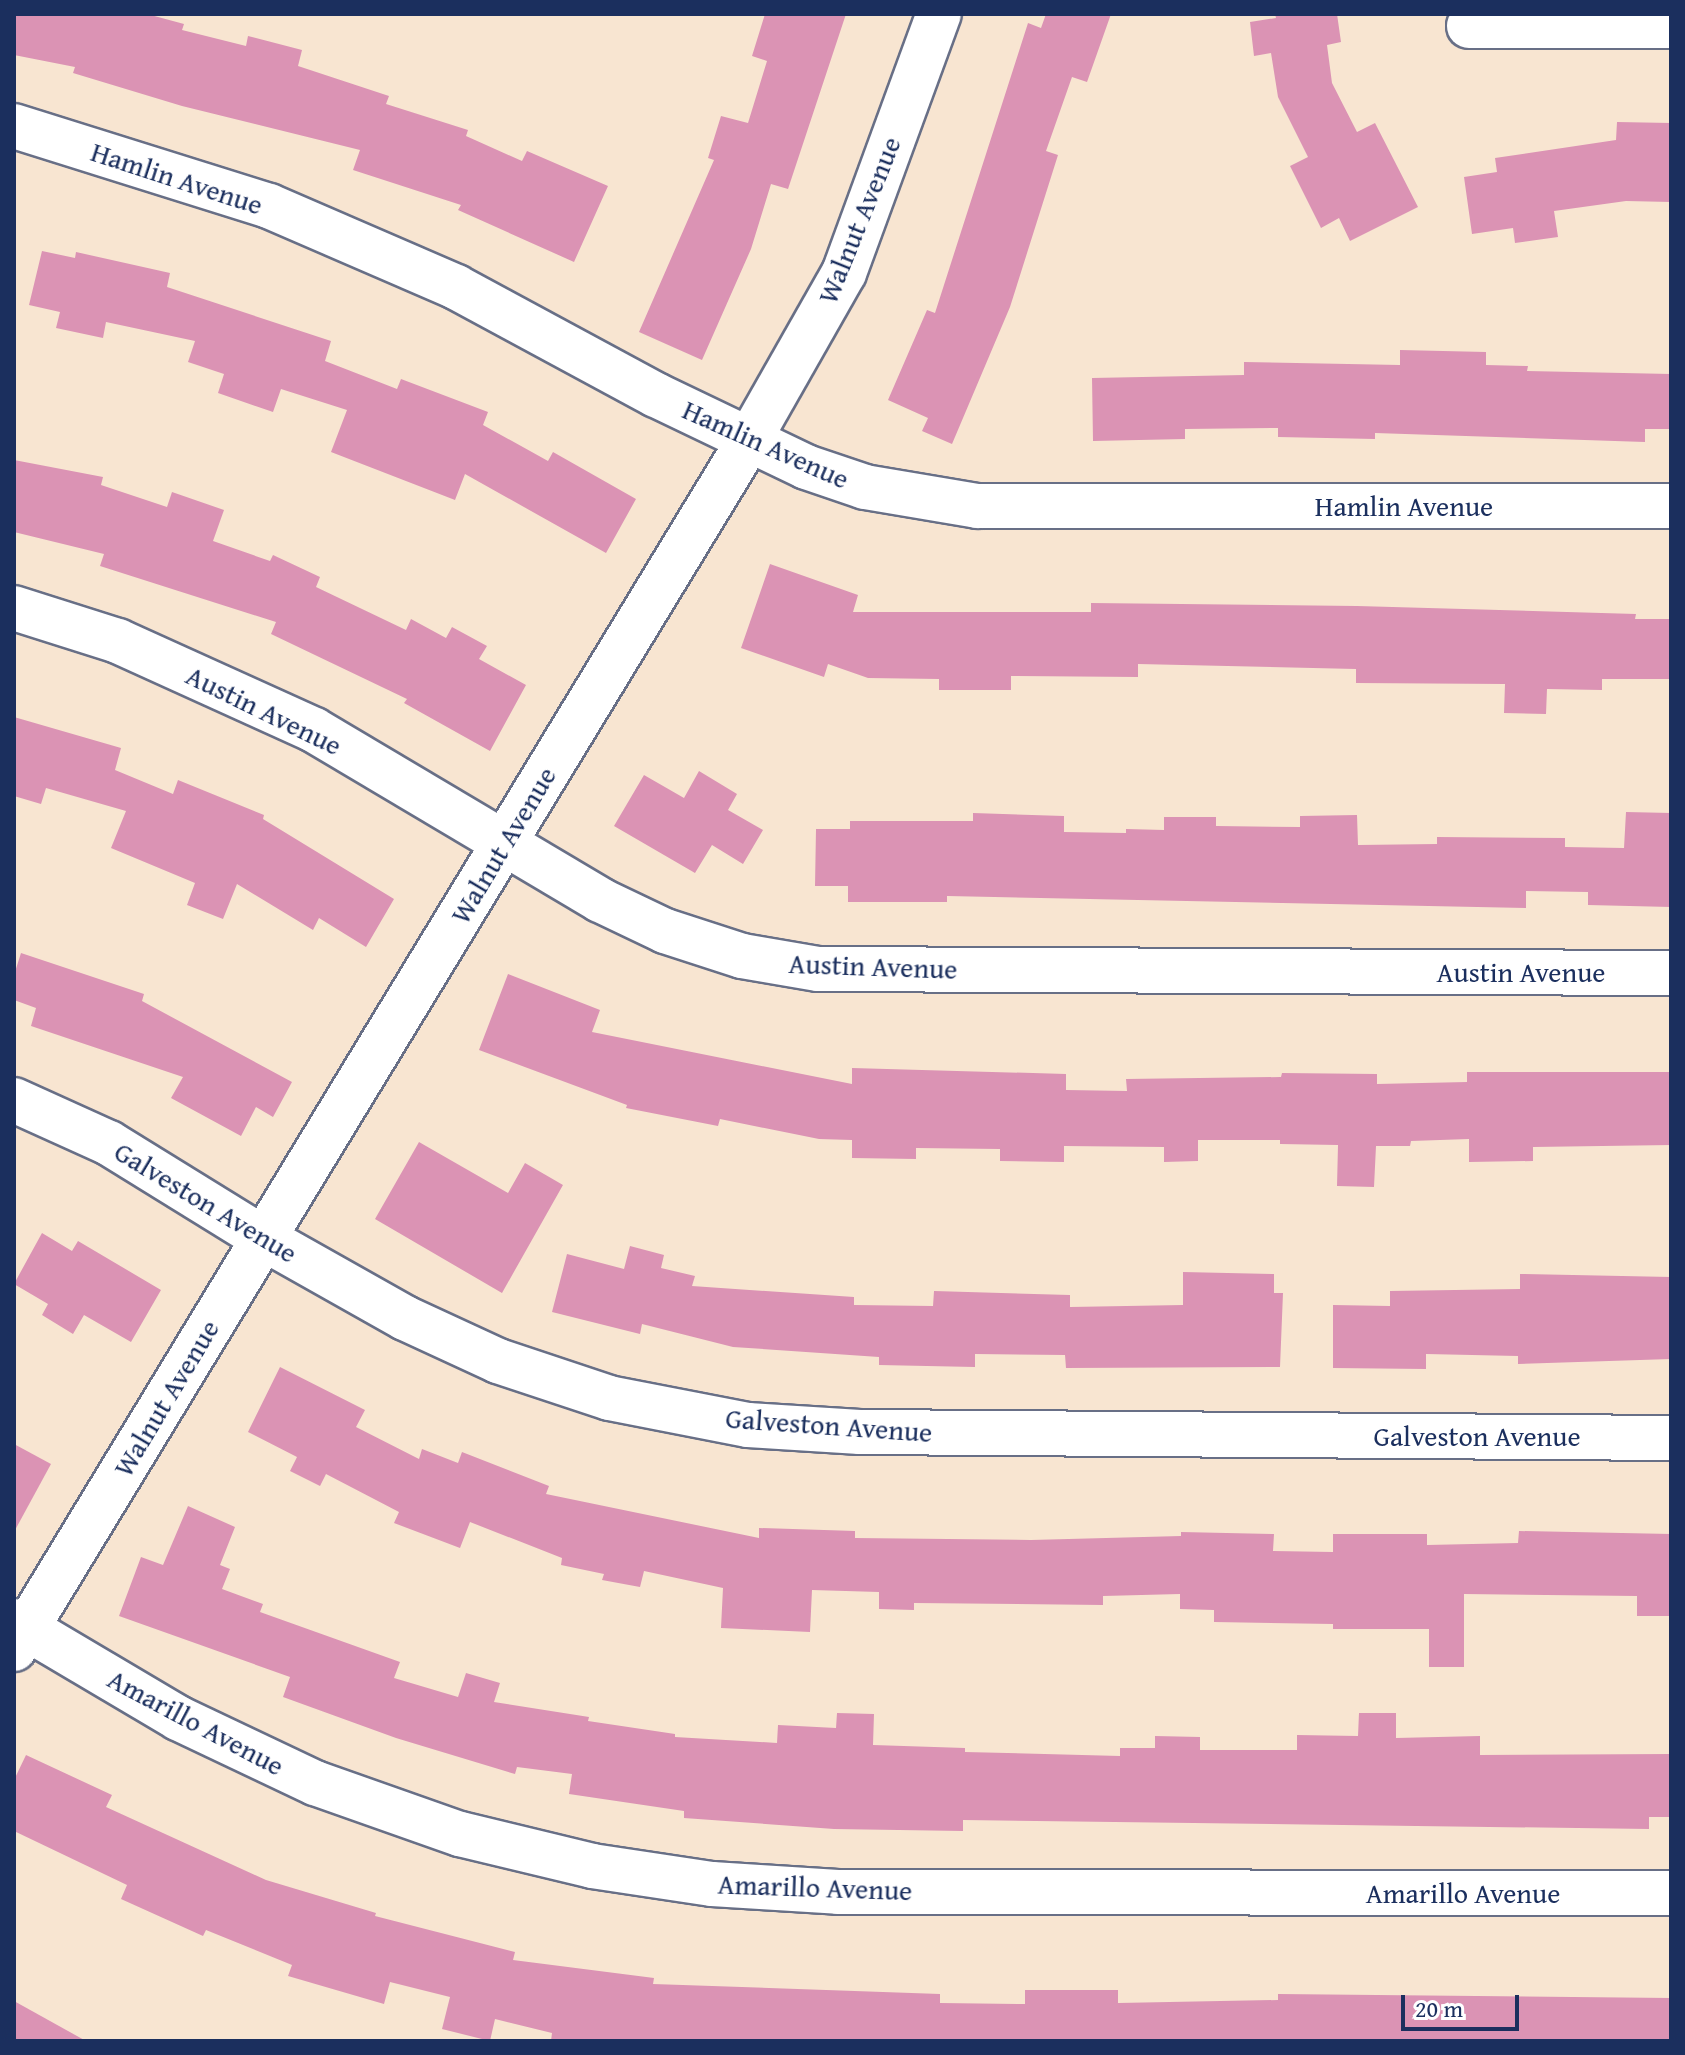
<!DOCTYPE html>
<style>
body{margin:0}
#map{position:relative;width:1685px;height:2055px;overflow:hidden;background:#f8e5d1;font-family:"Gentium Book Plus",serif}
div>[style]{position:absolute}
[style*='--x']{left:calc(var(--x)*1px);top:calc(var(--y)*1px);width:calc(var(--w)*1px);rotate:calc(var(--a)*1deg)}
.building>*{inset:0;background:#db93b4}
.roads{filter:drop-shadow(2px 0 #686f86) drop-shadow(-2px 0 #686f86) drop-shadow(0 2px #686f86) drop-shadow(0 -2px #686f86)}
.minor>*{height:44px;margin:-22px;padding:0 22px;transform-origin:22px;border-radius:22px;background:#fff}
.tertiary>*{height:44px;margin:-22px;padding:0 22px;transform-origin:22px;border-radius:22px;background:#fff}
span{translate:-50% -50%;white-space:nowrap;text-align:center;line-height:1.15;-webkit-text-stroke:7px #fff;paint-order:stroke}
.street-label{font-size:28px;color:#1b2f5e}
.frame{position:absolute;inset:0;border:16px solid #1b2f5e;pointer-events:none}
.scale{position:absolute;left:1401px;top:1995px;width:118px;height:36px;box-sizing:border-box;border:4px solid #1b2f5e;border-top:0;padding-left:10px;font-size:24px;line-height:28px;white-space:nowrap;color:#1b2f5e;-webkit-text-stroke:6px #fff;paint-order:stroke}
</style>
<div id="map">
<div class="building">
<div style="clip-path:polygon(14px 14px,147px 14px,184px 24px,182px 30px,246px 46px,248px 36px,302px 50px,298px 66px,389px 96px,386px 104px,468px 130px,466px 136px,522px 161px,527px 151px,608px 186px,574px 262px,458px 210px,461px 205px,353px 170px,360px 150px,182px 106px,73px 73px,75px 67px,14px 55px)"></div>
<div style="clip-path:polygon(765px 14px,846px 14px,788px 189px,771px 184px,751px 249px,702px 360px,639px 332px,714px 160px,708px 158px,721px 116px,748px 123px,767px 61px,752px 56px)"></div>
<div style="clip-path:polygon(1046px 14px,1111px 14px,1087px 82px,1072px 77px,1046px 151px,1058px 155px,1010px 307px,952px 444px,922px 431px,928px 418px,888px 400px,927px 310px,935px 313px,1028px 23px,1041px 28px)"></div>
<div style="clip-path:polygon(1275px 14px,1337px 14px,1341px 42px,1327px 45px,1332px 83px,1357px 132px,1375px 123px,1418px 207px,1350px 241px,1339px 218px,1321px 228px,1290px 166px,1308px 157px,1278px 97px,1271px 53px,1254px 56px,1250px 22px,1276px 18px)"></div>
<div style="clip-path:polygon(1617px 122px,1671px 123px,1671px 202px,1626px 201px,1554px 211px,1558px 237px,1515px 243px,1513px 228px,1472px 234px,1464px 177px,1497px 172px,1495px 158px,1616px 140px)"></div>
<div style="clip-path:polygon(42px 251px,75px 258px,76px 252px,170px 273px,167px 287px,331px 341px,325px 361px,397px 389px,401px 379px,488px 412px,483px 425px,548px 461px,553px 452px,636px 499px,606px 553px,465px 474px,455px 500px,331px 452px,347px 410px,281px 389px,273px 412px,218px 393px,224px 374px,188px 362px,195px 341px,106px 322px,103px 338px,56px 328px,60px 312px,29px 305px)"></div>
<div style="clip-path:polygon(1400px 350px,1486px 352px,1486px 365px,1528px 366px,1527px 371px,1671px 374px,1671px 429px,1645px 429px,1645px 442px,1375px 433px,1375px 439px,1278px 437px,1278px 428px,1185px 429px,1185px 439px,1093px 441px,1092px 378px,1244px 375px,1244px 362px,1400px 365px)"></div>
<div style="clip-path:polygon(14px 460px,103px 477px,101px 485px,167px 507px,172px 492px,224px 510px,213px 541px,270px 561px,273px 555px,320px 577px,316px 587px,406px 630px,411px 619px,446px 638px,452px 627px,487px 646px,479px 659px,526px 685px,490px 751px,404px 703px,407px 699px,271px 634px,276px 622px,100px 566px,104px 554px,14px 532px)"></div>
<div style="clip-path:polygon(770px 564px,858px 595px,853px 612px,1091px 612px,1091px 603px,1357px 606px,1636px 614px,1635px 619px,1671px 619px,1671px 679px,1602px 679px,1602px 690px,1547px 689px,1546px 714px,1504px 713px,1505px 684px,1356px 683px,1356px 669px,1138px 664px,1138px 677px,1011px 676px,1011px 690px,939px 690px,939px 679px,868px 678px,828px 664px,824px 677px,741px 648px)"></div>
<div style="clip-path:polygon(14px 717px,121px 748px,115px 770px,173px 794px,178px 780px,264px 815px,263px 819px,394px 899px,366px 947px,319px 918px,313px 930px,237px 884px,223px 919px,187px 905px,195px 883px,111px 848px,126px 811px,46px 788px,41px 804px,14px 796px)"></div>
<div style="clip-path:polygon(699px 771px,737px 794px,728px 810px,763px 830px,743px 864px,712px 845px,695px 873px,614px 826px,644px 775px,684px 798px)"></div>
<div style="clip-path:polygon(1626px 812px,1671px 813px,1671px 907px,1588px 905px,1588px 892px,1526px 891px,1526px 908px,947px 896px,947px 902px,848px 902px,848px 886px,815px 886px,816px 829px,850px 829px,850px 821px,973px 821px,973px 813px,1064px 816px,1064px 832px,1126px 833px,1126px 829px,1164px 830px,1164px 817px,1216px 817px,1216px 826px,1300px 827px,1300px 816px,1357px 815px,1358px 845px,1437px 844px,1437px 837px,1565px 838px,1565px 847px,1624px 848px)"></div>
<div style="clip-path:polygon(21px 953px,144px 994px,142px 1001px,292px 1082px,273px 1117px,256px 1107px,241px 1136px,171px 1098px,183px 1077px,31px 1026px,36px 1008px,14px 1000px,14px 975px)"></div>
<div style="clip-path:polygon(508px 974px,600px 1010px,592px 1032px,852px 1084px,852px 1068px,1066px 1074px,1066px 1090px,1127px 1091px,1126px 1079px,1281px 1077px,1282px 1073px,1377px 1074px,1377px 1084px,1467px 1082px,1467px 1072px,1671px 1072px,1671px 1145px,1533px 1147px,1533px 1161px,1469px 1162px,1469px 1139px,1411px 1141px,1410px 1146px,1376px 1146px,1374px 1187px,1337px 1186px,1338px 1145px,1280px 1144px,1280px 1140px,1198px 1140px,1198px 1161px,1164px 1162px,1164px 1147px,1064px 1146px,1064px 1162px,1000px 1161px,1000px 1149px,916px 1148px,916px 1159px,852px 1158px,852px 1140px,819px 1139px,720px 1119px,718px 1126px,626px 1108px,627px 1105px,479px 1050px)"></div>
<div style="clip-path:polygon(419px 1142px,508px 1193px,525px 1163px,563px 1185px,502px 1293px,375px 1219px)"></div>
<div style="clip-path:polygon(42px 1233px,72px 1251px,78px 1241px,161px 1290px,131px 1342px,84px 1315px,73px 1334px,42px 1315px,48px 1304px,14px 1284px)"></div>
<div style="clip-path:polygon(630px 1246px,664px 1255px,661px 1268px,695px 1276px,692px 1286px,854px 1297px,854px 1305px,933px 1306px,934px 1291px,1070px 1295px,1070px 1307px,1183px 1305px,1183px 1272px,1274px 1274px,1274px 1293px,1283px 1293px,1280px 1367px,1066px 1368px,1065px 1355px,975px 1354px,975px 1367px,879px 1365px,879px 1357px,733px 1347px,642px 1324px,640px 1334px,552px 1312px,567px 1254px,624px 1269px)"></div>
<div style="clip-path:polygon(1520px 1274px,1671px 1277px,1671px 1359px,1518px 1364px,1518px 1356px,1426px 1354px,1426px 1369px,1333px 1368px,1333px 1305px,1390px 1306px,1390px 1291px,1520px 1289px)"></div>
<div style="clip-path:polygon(280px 1367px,365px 1410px,356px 1427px,419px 1459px,422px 1449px,458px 1463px,462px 1452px,549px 1486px,546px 1494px,759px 1538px,759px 1528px,855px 1531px,855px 1538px,1031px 1540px,1181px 1536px,1181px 1532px,1274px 1534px,1273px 1551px,1333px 1552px,1333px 1534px,1427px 1534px,1427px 1545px,1518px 1543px,1519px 1531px,1671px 1534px,1671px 1616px,1637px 1616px,1637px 1596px,1464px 1594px,1464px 1667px,1429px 1667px,1429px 1629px,1333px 1629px,1333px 1624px,1214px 1622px,1214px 1610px,1180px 1609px,1180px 1594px,1103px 1596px,1103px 1605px,914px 1603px,914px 1610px,879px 1609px,879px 1592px,812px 1590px,810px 1632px,721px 1628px,723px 1588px,644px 1571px,640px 1587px,602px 1580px,604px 1574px,561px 1565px,562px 1558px,470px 1522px,460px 1548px,394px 1523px,399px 1512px,326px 1474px,320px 1486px,290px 1471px,297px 1457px,248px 1432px)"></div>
<div style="clip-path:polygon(14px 1444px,51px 1464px,14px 1532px)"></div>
<div style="clip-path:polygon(188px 1506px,235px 1527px,220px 1565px,230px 1569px,222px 1589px,263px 1604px,260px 1612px,400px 1662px,394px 1678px,458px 1697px,466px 1673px,500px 1683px,494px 1702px,589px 1717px,588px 1721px,675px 1734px,675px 1737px,777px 1743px,778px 1725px,836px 1728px,837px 1713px,874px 1714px,873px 1745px,965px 1748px,965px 1752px,1120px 1756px,1120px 1748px,1155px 1748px,1155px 1736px,1200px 1737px,1200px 1750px,1297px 1750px,1297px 1735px,1358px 1736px,1359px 1713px,1396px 1713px,1396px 1738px,1480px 1736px,1480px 1755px,1671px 1754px,1671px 1817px,1649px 1817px,1649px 1829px,963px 1820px,963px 1831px,834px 1829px,684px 1818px,684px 1811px,569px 1794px,572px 1774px,517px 1767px,515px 1774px,396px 1738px,283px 1697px,290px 1677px,119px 1616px,141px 1557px,163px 1565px)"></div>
<div style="clip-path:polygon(26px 1755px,112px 1795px,106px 1807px,266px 1880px,376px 1913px,375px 1916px,515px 1952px,513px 1960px,654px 1978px,653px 1984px,940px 1994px,940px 2003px,1025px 2004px,1025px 1990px,1118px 1990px,1118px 2003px,1278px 2000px,1278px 1994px,1671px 1998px,1671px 2041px,551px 2041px,552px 2033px,495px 2019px,490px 2041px,442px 2029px,450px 1997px,390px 1982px,384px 2004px,288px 1976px,292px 1965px,206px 1930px,203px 1936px,121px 1899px,127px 1885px,14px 1831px,14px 1780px)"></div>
<div style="clip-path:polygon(14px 2001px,86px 2041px,14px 2041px)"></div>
</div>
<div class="roads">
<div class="minor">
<div style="--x:1469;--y:26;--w:202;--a:0"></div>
<div style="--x:14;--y:126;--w:267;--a:17.4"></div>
<div style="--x:269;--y:206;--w:204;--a:23.4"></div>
<div style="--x:456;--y:287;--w:227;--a:28.4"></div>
<div style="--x:656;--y:395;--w:166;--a:25.6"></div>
<div style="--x:806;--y:467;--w:62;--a:18.7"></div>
<div style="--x:865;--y:487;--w:114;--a:9.6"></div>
<div style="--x:977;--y:506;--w:694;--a:0"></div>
<div style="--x:14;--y:608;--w:109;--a:17.6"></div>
<div style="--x:118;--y:641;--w:215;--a:24.4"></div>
<div style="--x:314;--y:730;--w:333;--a:30.7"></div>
<div style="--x:600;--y:900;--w:72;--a:25.5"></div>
<div style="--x:665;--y:931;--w:81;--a:18"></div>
<div style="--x:742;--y:956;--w:77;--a:9.7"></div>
<div style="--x:818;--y:969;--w:853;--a:0.27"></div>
<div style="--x:14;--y:1100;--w:104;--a:24.4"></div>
<div style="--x:109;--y:1143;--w:181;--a:31.7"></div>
<div style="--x:263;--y:1238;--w:163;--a:29.4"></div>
<div style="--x:405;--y:1318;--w:102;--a:24.8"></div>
<div style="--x:498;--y:1361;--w:117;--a:18.4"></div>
<div style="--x:609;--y:1398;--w:142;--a:11"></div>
<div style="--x:748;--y:1425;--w:112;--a:3.6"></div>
<div style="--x:860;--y:1432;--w:811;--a:0.42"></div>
<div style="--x:14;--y:1621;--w:191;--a:30.6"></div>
<div style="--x:178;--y:1718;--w:152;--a:25.4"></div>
<div style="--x:315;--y:1783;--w:154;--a:19.4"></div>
<div style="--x:460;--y:1834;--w:136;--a:13.6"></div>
<div style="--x:592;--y:1866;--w:121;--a:8.5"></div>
<div style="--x:712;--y:1884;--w:126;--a:3.6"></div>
<div style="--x:838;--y:1892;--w:833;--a:0.07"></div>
</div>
<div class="tertiary">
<div style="--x:14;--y:1649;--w:1415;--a:-58.7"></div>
<div style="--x:749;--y:440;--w:192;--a:-60.4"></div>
<div style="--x:844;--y:273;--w:276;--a:-69.9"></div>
</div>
</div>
<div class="street-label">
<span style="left:177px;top:178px;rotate:18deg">Hamlin Avenue</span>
<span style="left:859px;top:220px;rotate:-68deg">Walnut Avenue</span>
<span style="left:766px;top:444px;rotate:24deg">Hamlin Avenue</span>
<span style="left:1404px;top:506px">Hamlin Avenue</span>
<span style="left:264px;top:710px;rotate:26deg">Austin Avenue</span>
<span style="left:503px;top:845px;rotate:-59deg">Walnut Avenue</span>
<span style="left:873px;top:966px;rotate:2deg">Austin Avenue</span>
<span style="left:1521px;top:972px">Austin Avenue</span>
<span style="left:206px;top:1202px;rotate:31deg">Galveston Avenue</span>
<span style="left:166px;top:1398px;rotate:-59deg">Walnut Avenue</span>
<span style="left:829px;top:1425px;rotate:4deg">Galveston Avenue</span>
<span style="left:1477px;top:1436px">Galveston Avenue</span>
<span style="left:196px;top:1722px;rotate:28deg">Amarillo Avenue</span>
<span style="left:815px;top:1887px;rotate:2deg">Amarillo Avenue</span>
<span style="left:1463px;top:1893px">Amarillo Avenue</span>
</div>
<div class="frame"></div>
<div class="scale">20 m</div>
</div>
